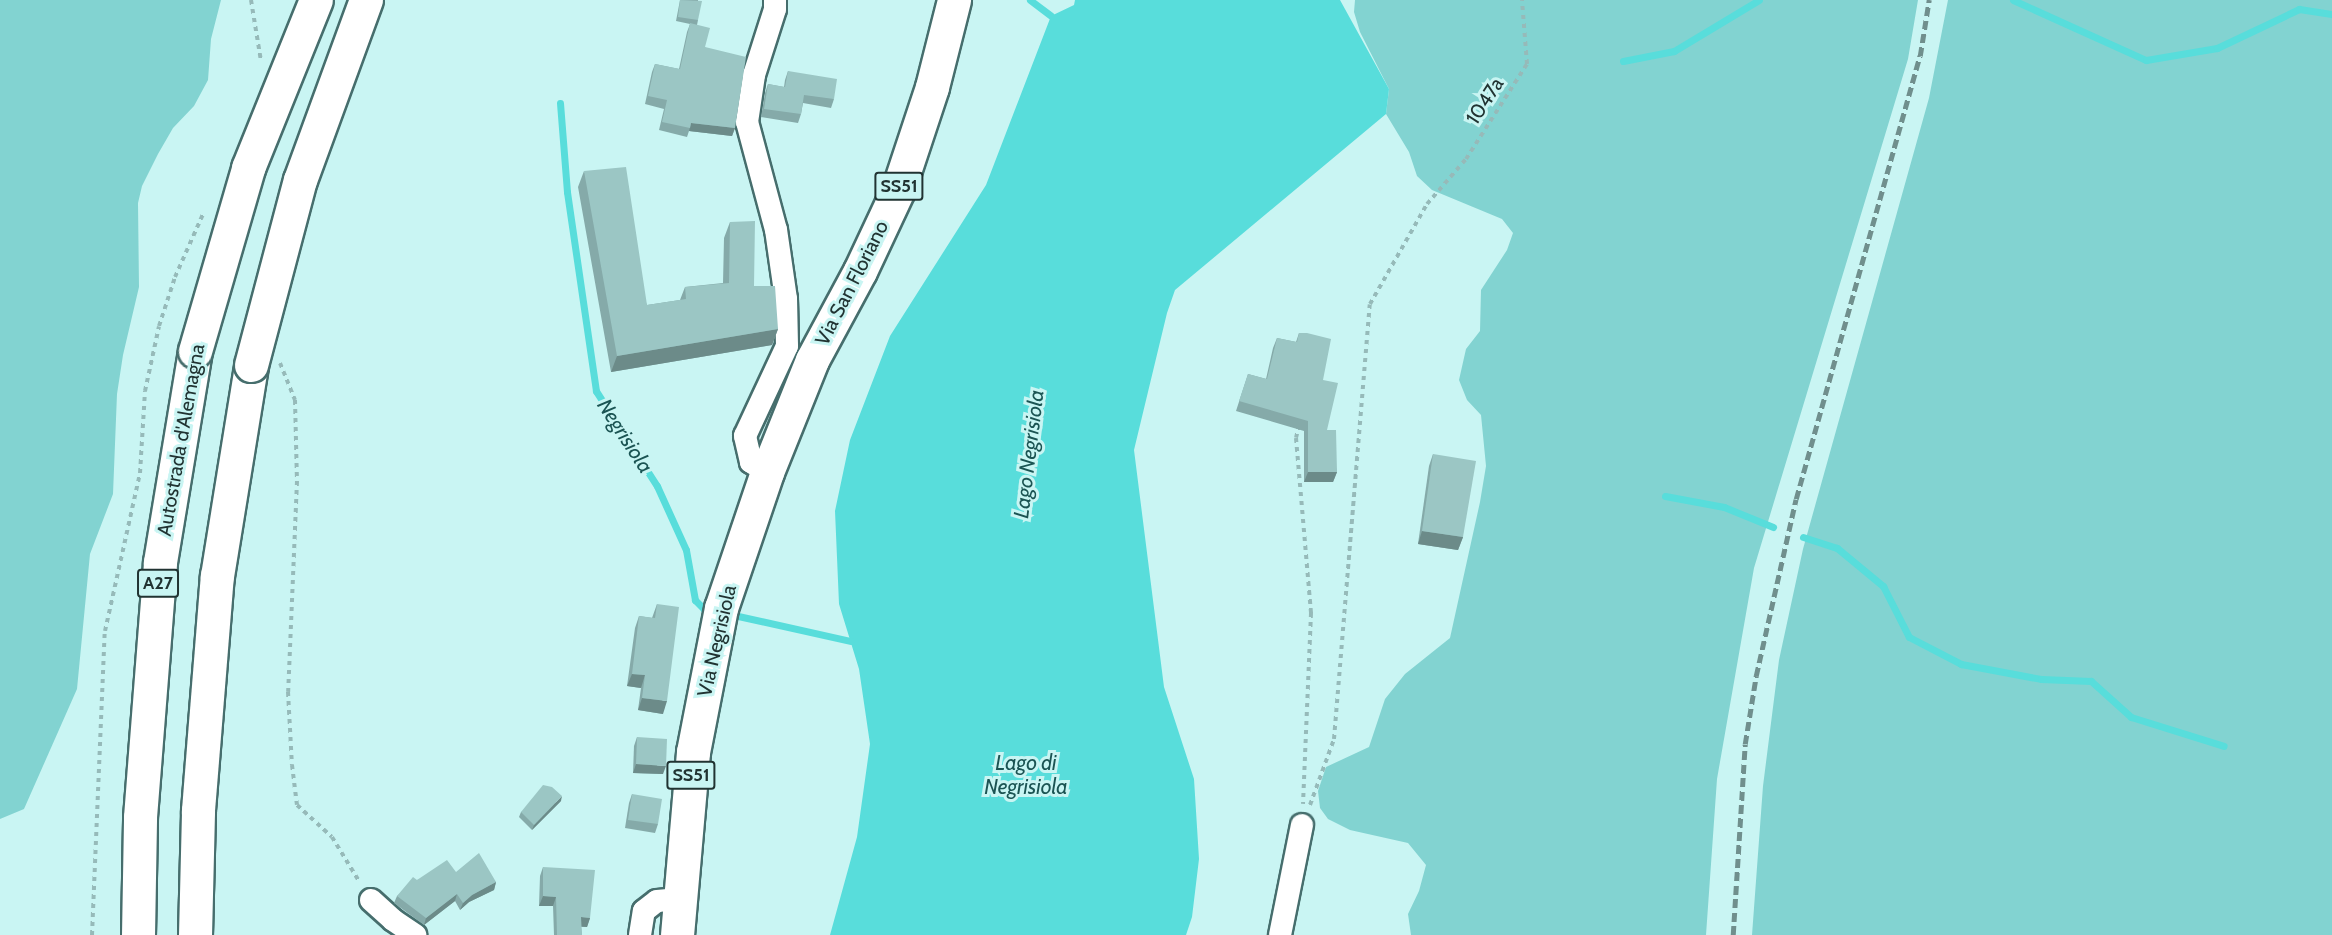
<!DOCTYPE html>
<style>
body{margin:0}
#map{position:relative;width:2332px;height:935px;overflow:hidden;background:#c9f5f3;font-family:Cabin,sans-serif}
div>[style]{position:absolute}
[style*='--x']{left:calc(var(--x)*1px);top:calc(var(--y)*1px);width:calc(var(--w)*1px);rotate:calc(var(--a)*1deg)}
.green>*{inset:0;background:#82d3d1}
.water>*{inset:0;background:#58dddb}
.stream>*{height:7px;margin:-3.5px;padding:0 3.5px;transform-origin:3.5px;border-radius:3.5px;background:#58dddb}
.path>*{height:4px;margin-top:-2px;transform-origin:0;background:repeating-linear-gradient(90deg,#96bab9 0 4.5px,transparent 0 9px)}
.roads{filter:drop-shadow(2px 0 #466e6d) drop-shadow(-2px 0 #466e6d) drop-shadow(0 2px #466e6d) drop-shadow(0 -2px #466e6d)}
.street>*{height:22px;margin:-11px;padding:0 11px;transform-origin:11px;border-radius:11px;background:#fff}
.primary>*{height:33px;margin:-16.5px;padding:0 16.5px;transform-origin:16.5px;border-radius:16.5px;background:#fff}
.highway>*{height:33px;margin:-16.5px;padding:0 16.5px;transform-origin:16.5px;border-radius:16.5px;background:#fff}
.rail>*{height:4.5px;margin-top:-2.25px;transform-origin:0;background:repeating-linear-gradient(90deg,#708f8d 0 9px,transparent 0 13.5px)}
.bridges{filter:drop-shadow(2px 0 #466e6d) drop-shadow(-2px 0 #466e6d) drop-shadow(0 2px #466e6d) drop-shadow(0 -2px #466e6d)}
.highway-bridge>*{height:33px;margin:-16.5px;padding:0 16.5px;transform-origin:16.5px;border-radius:16.5px;background:#fff}
.wall>*{inset:0;background:#85aaa9}
.shaded-wall>*{inset:0;background:#6c8b89}
.building>*{inset:0;background:#9bc6c4}
span{translate:-50% -50%;white-space:nowrap;text-align:center;line-height:1.15;-webkit-text-stroke:6px #c9f5f3;paint-order:stroke}
.shield-label span{padding:2px 4px;background:#c9f5f3;border:2px solid;border-radius:4px;-webkit-text-stroke-width:0}
.shield-label{font-size:18px;color:#213332;font-weight:700}
.street-label{font-size:20px;color:#213332}
.water-label{font-size:21px;color:#1b5453;font-style:italic}
</style>
<div id="map">
<div class="green">
<div style="clip-path:polygon(0 0,221px 0,211px 39px,208px 80px,194px 106px,173px 128px,158px 154px,142px 186px,138px 203px,139px 287px,123px 355px,117px 394px,113px 494px,90px 554px,77px 689px,24px 809px,0 819px)"></div>
<div style="clip-path:polygon(1355px 0,1918px 0,1908px 59px,1754px 568px,1717px 779px,1706px 935px,1411px 935px,1408px 914px,1419px 891px,1426px 865px,1408px 843px,1350px 830px,1328px 819px,1320px 808px,1318px 791px,1326px 767px,1369px 747px,1385px 699px,1405px 674px,1450px 638px,1480px 502px,1486px 466px,1481px 415px,1467px 400px,1459px 380px,1466px 349px,1480px 331px,1481px 290px,1507px 250px,1513px 233px,1502px 219px,1432px 190px,1417px 176px,1409px 152px,1386px 114px,1389px 89px,1360px 32px,1354px 12px)"></div>
<div style="clip-path:polygon(1948px 0,2332px 0,2332px 935px,1752px 935px,1763px 786px,1779px 660px,1803px 549px,1929px 98px)"></div>
</div>
<div class="water">
<div style="clip-path:polygon(1075px 0,1340px 0,1389px 89px,1386px 114px,1175px 290px,1167px 313px,1134px 450px,1164px 687px,1194px 779px,1199px 859px,1192px 917px,1186px 935px,830px 935px,857px 837px,870px 744px,859px 669px,839px 604px,835px 511px,850px 440px,890px 336px,986px 185px,1051px 16px,1074px 5px)"></div>
</div>
<div class="stream">
<div style="--x:1030;--y:0;--w:26;--a:37"></div>
<div style="--x:2013;--y:0;--w:146;--a:24.3"></div>
<div style="--x:2146;--y:60;--w:72;--a:-9.6"></div>
<div style="--x:2217;--y:48;--w:91;--a:-25.4"></div>
<div style="--x:2299;--y:9;--w:33;--a:9"></div>
<div style="--x:1623;--y:61;--w:52;--a:-11.1"></div>
<div style="--x:1674;--y:51;--w:99;--a:-31"></div>
<div style="--x:560;--y:103;--w:89;--a:85.5"></div>
<div style="--x:567;--y:192;--w:201;--a:81.7"></div>
<div style="--x:596;--y:391;--w:113;--a:57.3"></div>
<div style="--x:657;--y:486;--w:70;--a:65.6"></div>
<div style="--x:686;--y:550;--w:51;--a:79.8"></div>
<div style="--x:695;--y:600;--w:13;--a:45"></div>
<div style="--x:704;--y:609;--w:9;--a:13"></div>
<div style="--x:1665;--y:496;--w:60;--a:10.6"></div>
<div style="--x:1724;--y:507;--w:53;--a:22.2"></div>
<div style="--x:1803;--y:537;--w:36;--a:18"></div>
<div style="--x:1837;--y:548;--w:60;--a:39.6"></div>
<div style="--x:1883;--y:586;--w:57;--a:63"></div>
<div style="--x:1909;--y:637;--w:59;--a:27.4"></div>
<div style="--x:1961;--y:664;--w:81;--a:10.6"></div>
<div style="--x:2041;--y:679;--w:50;--a:2.3"></div>
<div style="--x:2091;--y:681;--w:54;--a:42"></div>
<div style="--x:2131;--y:717;--w:97;--a:17.3"></div>
<div style="--x:729;--y:614;--w:125;--a:12.5"></div>
</div>
<div class="path">
<div style="--x:251;--y:0;--w:62;--a:80.7"></div>
<div style="--x:280;--y:363;--w:40;--a:68"></div>
<div style="--x:295;--y:400;--w:81;--a:88.6"></div>
<div style="--x:297;--y:481;--w:211;--a:92.4"></div>
<div style="--x:288;--y:692;--w:73;--a:86.9"></div>
<div style="--x:292;--y:765;--w:40;--a:82.9"></div>
<div style="--x:297;--y:805;--w:47;--a:42.4"></div>
<div style="--x:332;--y:837;--w:52;--a:58.5"></div>
<div style="--x:1299;--y:425;--w:13;--a:103"></div>
<div style="--x:1296;--y:438;--w:176;--a:85.1"></div>
<div style="--x:1311;--y:613;--w:191;--a:92.4"></div>
<div style="--x:1310;--y:805;--w:70;--a:-70"></div>
<div style="--x:1334;--y:739;--w:436;--a:-85.3"></div>
<div style="--x:1370;--y:304;--w:115;--a:-60.3"></div>
<div style="--x:1427;--y:204;--w:60;--a:-49.1"></div>
<div style="--x:1466;--y:159;--w:113;--a:-57.3"></div>
<div style="--x:1527;--y:64;--w:64;--a:-94.5"></div>
<div style="--x:92;--y:935;--w:304;--a:-87.6"></div>
<div style="--x:105;--y:631;--w:162;--a:-77.5"></div>
<div style="--x:140;--y:473;--w:82;--a:-86.5"></div>
<div style="--x:145;--y:391;--w:66;--a:-77.8"></div>
<div style="--x:159;--y:326;--w:52;--a:-71.9"></div>
<div style="--x:175;--y:277;--w:71;--a:-66"></div>
</div>
<div class="roads">
<div class="street">
<div style="--x:767;--y:472;--w:19;--a:-148"></div>
<div style="--x:751;--y:462;--w:27;--a:-103"></div>
<div style="--x:745;--y:436;--w:99;--a:-65"></div>
<div style="--x:787;--y:346;--w:47;--a:-91.2"></div>
<div style="--x:786;--y:299;--w:70;--a:-98.2"></div>
<div style="--x:776;--y:230;--w:112;--a:-105"></div>
<div style="--x:747;--y:122;--w:48;--a:-81.5"></div>
<div style="--x:754;--y:75;--w:69;--a:-72.3"></div>
<div style="--x:775;--y:9;--w:9;--a:-90"></div>
<div style="--x:371;--y:900;--w:30;--a:42"></div>
<div style="--x:393;--y:920;--w:27;--a:34"></div>
<div style="--x:640;--y:935;--w:24;--a:-81"></div>
<div style="--x:644;--y:911;--w:16;--a:-38"></div>
<div style="--x:657;--y:901;--w:23;--a:-5"></div>
<div style="--x:1280;--y:935;--w:112;--a:-78.7"></div>
</div>
<div class="primary">
<div style="--x:677;--y:935;--w:184;--a:-85"></div>
<div style="--x:693;--y:752;--w:147;--a:-79"></div>
<div style="--x:721;--y:608;--w:144;--a:-71.3"></div>
<div style="--x:767;--y:472;--w:121;--a:-68.1"></div>
<div style="--x:812;--y:360;--w:101;--a:-61.7"></div>
<div style="--x:860;--y:271;--w:89;--a:-64.9"></div>
<div style="--x:898;--y:190;--w:108;--a:-71.7"></div>
<div style="--x:932;--y:87;--w:90;--a:-75.8"></div>
</div>
<div class="highway">
<div style="--x:138;--y:935;--w:118;--a:-89"></div>
<div style="--x:140;--y:817;--w:256;--a:-85.5"></div>
<div style="--x:160;--y:562;--w:214;--a:-80.6"></div>
<div style="--x:195;--y:935;--w:125;--a:-88.6"></div>
<div style="--x:198;--y:810;--w:235;--a:-85.4"></div>
<div style="--x:217;--y:576;--w:214;--a:-80.8"></div>
</div>
</div>
<div class="rail">
<div style="--x:1733;--y:935;--w:191;--a:-86.4"></div>
<div style="--x:1745;--y:744;--w:69;--a:-80.8"></div>
<div style="--x:1756;--y:676;--w:181;--a:-77.3"></div>
<div style="--x:1796;--y:499;--w:460;--a:-74.4"></div>
<div style="--x:1920;--y:56;--w:57;--a:-80.9"></div>
</div>
<div class="bridges">
<div class="highway-bridge">
<div style="--x:195;--y:351;--w:191;--a:-73.8"></div>
<div style="--x:248;--y:168;--w:181;--a:-68"></div>
<div style="--x:251;--y:365;--w:191;--a:-75.2"></div>
<div style="--x:300;--y:180;--w:192;--a:-69.9"></div>
</div>
</div>
<div class="wall">
<div style="clip-path:polygon(680px 0,698px 0,698px 20px,697px 25px,735px 128px,732px 136px,689px 131px,687px 137px,659px 130px,664px 109px,645px 104px,652px 72px,655px 64px,679px 69px,687px 32px,690px 24px,676px 21px)"></div>
<div style="clip-path:polygon(788px 71px,834px 99px,831px 108px,803px 103px,801px 114px,798px 123px,761px 117px,765px 93px,768px 84px,784px 87px,785px 80px)"></div>
<div style="clip-path:polygon(584px 171px,647px 305px,680px 300px,685px 287px,723px 283px,724px 238px,730px 222px,754px 286px,778px 329px,772px 345px,611px 372px,578px 187px)"></div>
<div style="clip-path:polygon(1299px 333px,1323px 380px,1327px 430px,1337px 472px,1333px 482px,1304px 482px,1304px 431px,1236px 411px,1248px 374px,1266px 379px,1273px 348px,1277px 338px,1296px 342px)"></div>
<div style="clip-path:polygon(1433px 454px,1463px 537px,1458px 550px,1418px 544px,1429px 466px)"></div>
<div style="clip-path:polygon(657px 604px,663px 714px,638px 710px,641px 688px,627px 686px,635px 628px,639px 616px,652px 618px)"></div>
<div style="clip-path:polygon(637px 737px,663px 774px,633px 773px,634px 746px)"></div>
<div style="clip-path:polygon(632px 794px,658px 824px,655px 833px,625px 828px,629px 803px)"></div>
<div style="clip-path:polygon(561px 801px,532px 830px,519px 817px,521px 812px)"></div>
<div style="clip-path:polygon(543px 867px,590px 918px,587px 927px,581px 927px,582px 935px,554px 935px,553px 906px,539px 906px,540px 876px)"></div>
<div style="clip-path:polygon(456px 872px,496px 882px,494px 890px,469px 902px,460px 910px,455px 901px,424px 925px,394px 903px,397px 896px,417px 880px)"></div>
</div>
<div class="shaded-wall">
<div style="clip-path:polygon(691px 123px,735px 128px,732px 136px,689px 131px)"></div>
<div style="clip-path:polygon(778px 329px,772px 345px,611px 372px,617px 356px)"></div>
<div style="clip-path:polygon(1308px 472px,1337px 472px,1333px 482px,1304px 482px)"></div>
<div style="clip-path:polygon(1422px 531px,1463px 537px,1458px 550px,1418px 544px)"></div>
<div style="clip-path:polygon(632px 674px,645px 675px,641px 688px,627px 686px)"></div>
<div style="clip-path:polygon(642px 698px,667px 701px,663px 714px,638px 710px)"></div>
<div style="clip-path:polygon(636px 764px,666px 766px,663px 774px,633px 773px)"></div>
<div style="clip-path:polygon(562px 796px,561px 801px,532px 830px,534px 825px)"></div>
<div style="clip-path:polygon(496px 882px,494px 890px,469px 902px,460px 910px,463px 903px,472px 895px)"></div>
<div style="clip-path:polygon(457px 894px,455px 901px,424px 925px,426px 918px)"></div>
<div style="clip-path:polygon(543px 896px,556px 897px,553px 906px,539px 906px)"></div>
<div style="clip-path:polygon(581px 917px,590px 918px,587px 927px,577px 926px)"></div>
</div>
<div class="building">
<div style="clip-path:polygon(680px 0,702px 1px,698px 20px,678px 17px)"></div>
<div style="clip-path:polygon(690px 23px,710px 28px,705px 47px,746px 57px,735px 128px,691px 123px,690px 128px,662px 122px,667px 100px,648px 96px,655px 64px,680px 69px)"></div>
<div style="clip-path:polygon(788px 71px,837px 79px,834px 99px,804px 95px,801px 114px,764px 109px,768px 84px,785px 87px)"></div>
<div style="clip-path:polygon(626px 167px,647px 305px,686px 299px,685px 287px,729px 283px,730px 222px,755px 221px,754px 286px,775px 286px,778px 329px,617px 356px,584px 171px)"></div>
<div style="clip-path:polygon(1299px 333px,1307px 333px,1331px 339px,1323px 380px,1338px 383px,1327px 430px,1336px 430px,1337px 472px,1308px 472px,1308px 421px,1239px 401px,1248px 374px,1267px 379px,1277px 338px,1297px 342px)"></div>
<div style="clip-path:polygon(1433px 454px,1476px 461px,1463px 537px,1422px 531px)"></div>
<div style="clip-path:polygon(657px 604px,679px 607px,667px 701px,642px 698px,645px 675px,632px 674px,639px 616px,655px 618px)"></div>
<div style="clip-path:polygon(637px 737px,667px 739px,666px 766px,636px 764px)"></div>
<div style="clip-path:polygon(543px 785px,552px 787px,562px 796px,534px 825px,521px 812px)"></div>
<div style="clip-path:polygon(632px 794px,662px 799px,658px 824px,628px 820px)"></div>
<div style="clip-path:polygon(479px 853px,496px 882px,472px 895px,463px 903px,457px 894px,426px 918px,397px 896px,413px 877px,417px 880px,447px 860px,456px 872px)"></div>
<div style="clip-path:polygon(543px 867px,595px 870px,590px 918px,581px 917px,582px 935px,557px 935px,556px 897px,543px 896px)"></div>
</div>
<div class="shield-label">
<span style="left:899px;top:186px">SS51</span>
<span style="left:158px;top:583px">A27</span>
<span style="left:691px;top:775px">SS51</span>
</div>
<div class="street-label">
<span style="left:1485px;top:101px;rotate:-57deg">1047a</span>
<span style="left:852px;top:283px;rotate:-63deg">Via San Floriano</span>
<span style="left:181px;top:440px;rotate:-80deg">Autostrada d'Alemagna</span>
<span style="left:717px;top:641px;rotate:-77deg">Via Negrisiola</span>
</div>
<div class="water-label">
<span style="left:625px;top:436px;rotate:57deg">Negrisiola</span>
<span style="left:1029px;top:454px;rotate:-83deg">Lago Negrisiola</span>
<span style="left:1026px;top:775px">Lago di<br>Negrisiola</span>
</div>
</div>
